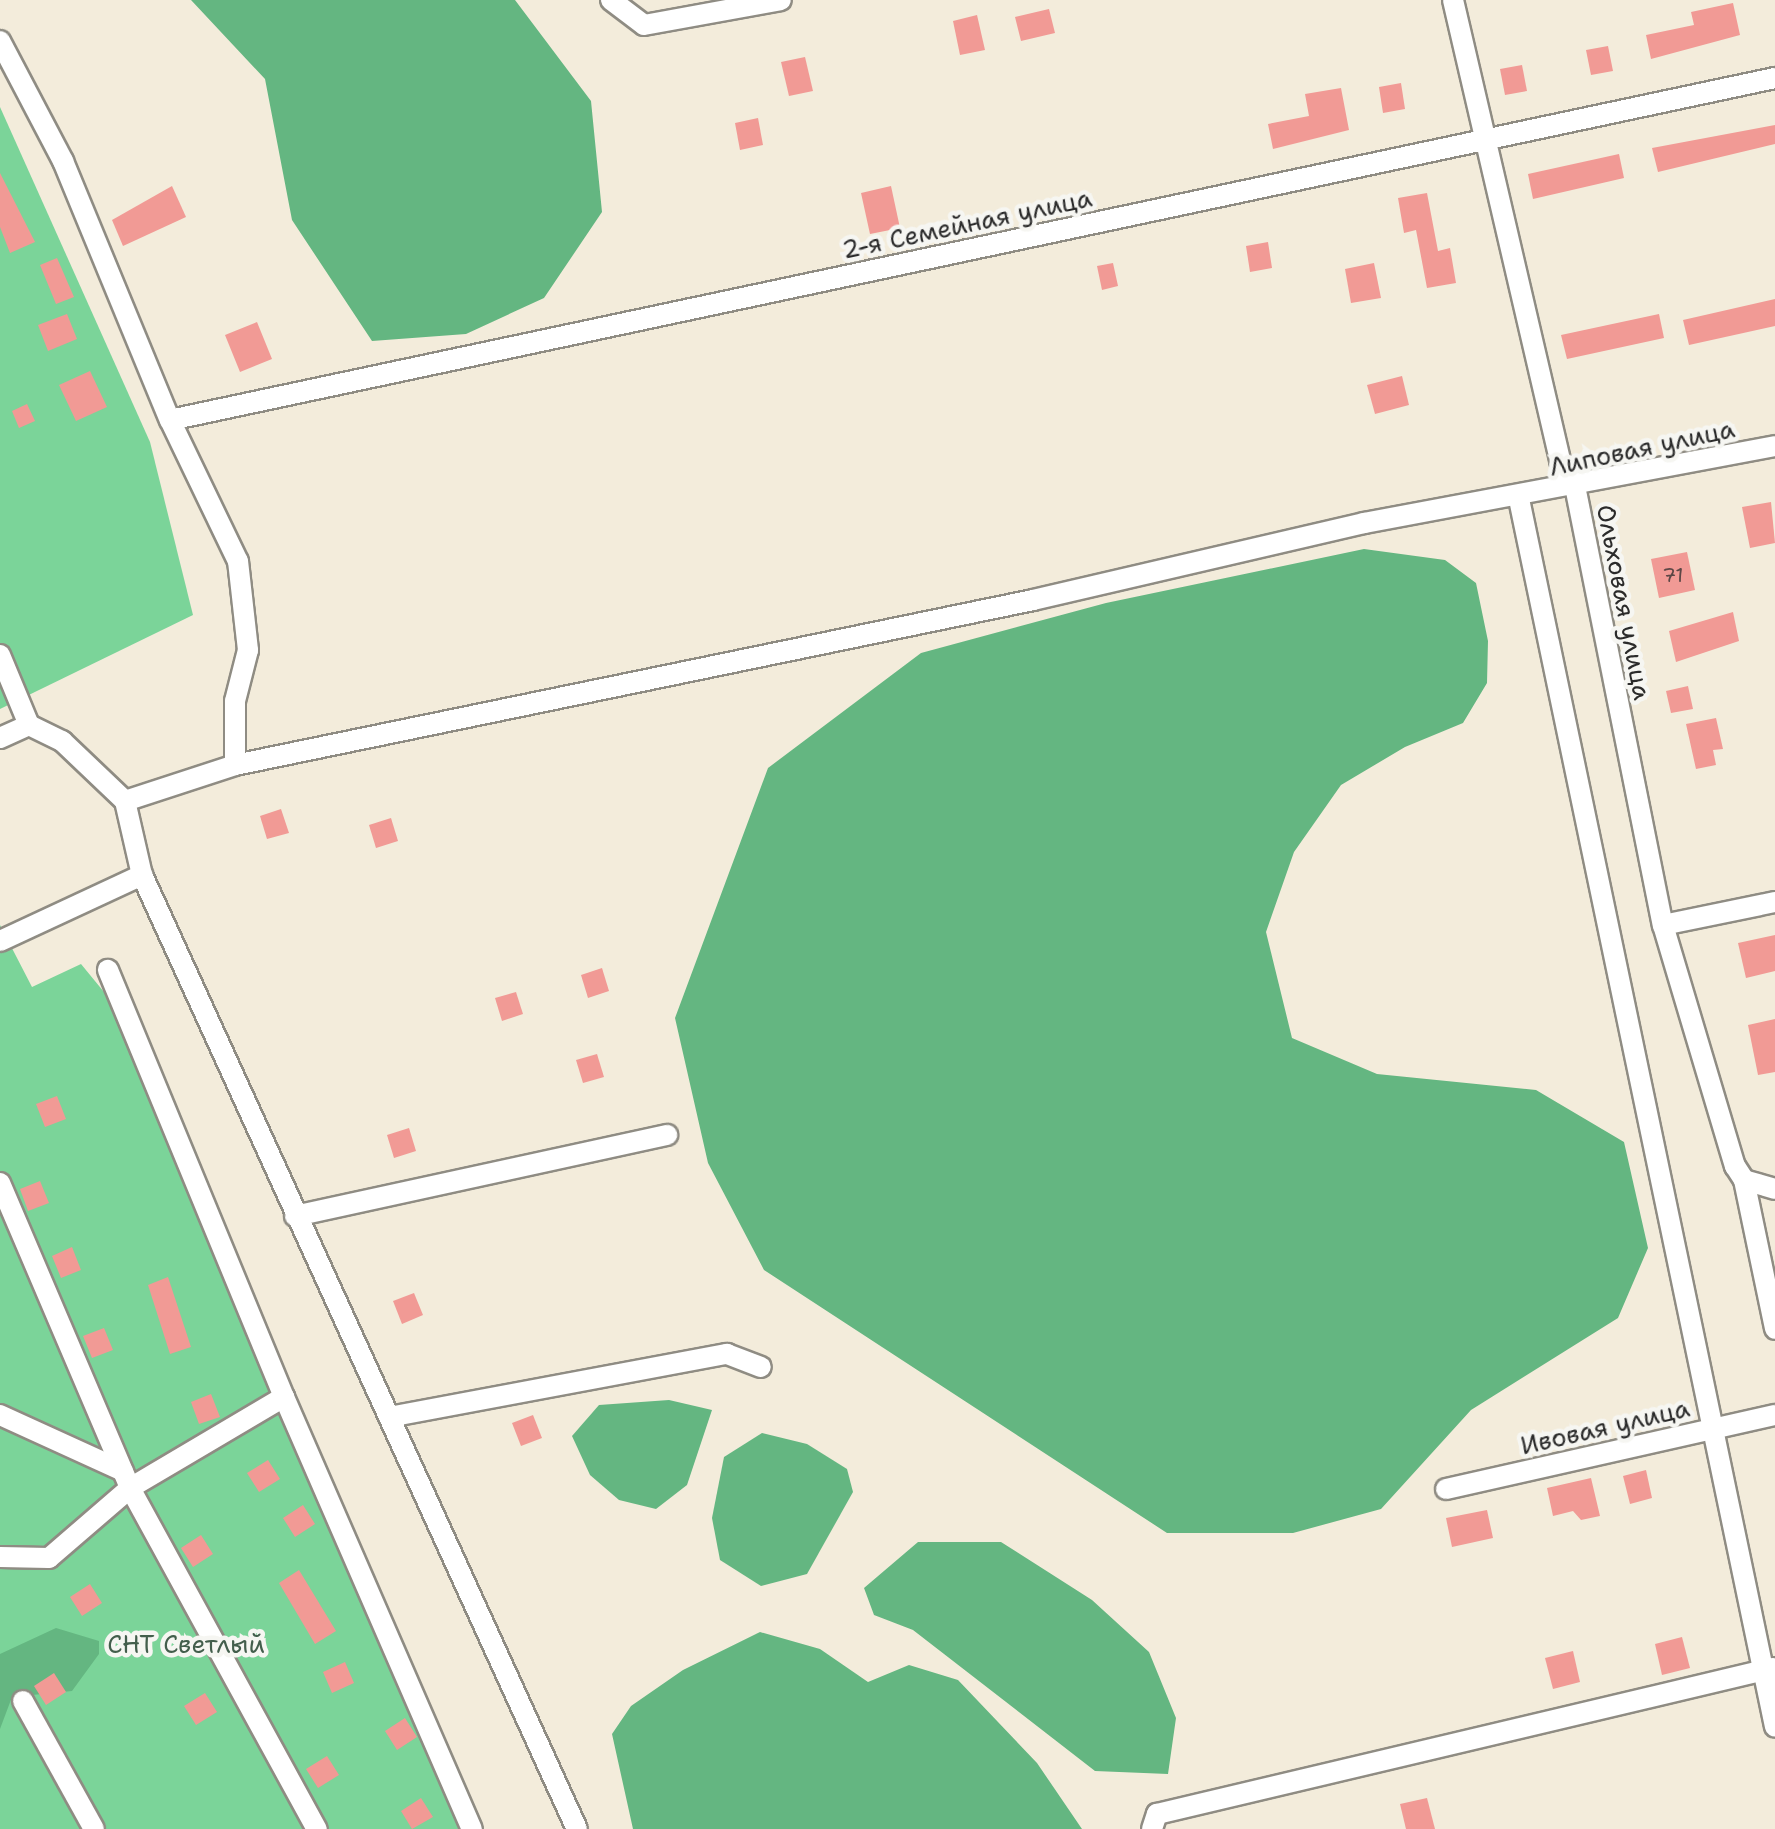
<!DOCTYPE html>
<meta charset="utf-8">
<style>
body{margin:0}
#map{position:relative;width:1775px;height:1829px;overflow:hidden;background:#f3ecdb;font-family:"Shantell Sans",sans-serif}
div>[style]{position:absolute}
[style*='--x']{left:calc(var(--x)*1px);top:calc(var(--y)*1px);width:calc(var(--w)*1px);rotate:calc(var(--a)*1deg)}
.green>*{inset:0;background:#7bd499}
.forest>*{inset:0;background:#64b681}
.building>*{inset:0;background:#f19a95}
.roads{filter:drop-shadow(2px 0 #8f8c83) drop-shadow(-2px 0 #8f8c83) drop-shadow(0 2px #8f8c83) drop-shadow(0 -2px #8f8c83)}
.minor>*{height:20px;margin:-10px;padding:0 10px;transform-origin:10px;border-radius:10px;background:#fff}
span{translate:-50% -50%;white-space:nowrap;text-align:center;line-height:1.15;-webkit-text-stroke:9px #f6f6f2;paint-order:stroke}
.number-label{font-size:20px;color:#5c4746}
.number-label span{-webkit-text-stroke-width:0}
.street-label{font-size:25px;color:#2b2b2b}
.park-label{font-size:25px;color:#435e4c}
</style>
<div id="map">
<div class="green">
<div style="clip-path:polygon(0 107px,150px 442px,193px 615px,0 709px)"></div>
<div style="clip-path:polygon(0 925px,32px 987px,81px 964px,104px 992px,467px 1829px,0 1829px)"></div>
</div>
<div class="forest">
<div style="clip-path:polygon(191px 0,515px 0,591px 101px,602px 212px,544px 298px,466px 334px,372px 341px,292px 220px,265px 79px)"></div>
<div style="clip-path:polygon(1364px 549px,1445px 560px,1476px 583px,1488px 641px,1487px 683px,1463px 723px,1405px 747px,1341px 785px,1294px 852px,1266px 932px,1292px 1038px,1377px 1074px,1536px 1090px,1624px 1142px,1648px 1248px,1618px 1318px,1471px 1410px,1381px 1509px,1293px 1533px,1167px 1533px,764px 1270px,708px 1163px,675px 1018px,768px 768px,921px 653px,1106px 603px)"></div>
<div style="clip-path:polygon(669px 1400px,712px 1410px,687px 1485px,656px 1509px,619px 1500px,590px 1475px,572px 1436px,599px 1405px)"></div>
<div style="clip-path:polygon(762px 1433px,807px 1444px,847px 1469px,853px 1492px,807px 1574px,761px 1586px,720px 1560px,712px 1518px,724px 1457px)"></div>
<div style="clip-path:polygon(918px 1542px,1001px 1542px,1092px 1600px,1149px 1652px,1176px 1718px,1168px 1774px,1095px 1771px,913px 1630px,874px 1615px,864px 1588px)"></div>
<div style="clip-path:polygon(56px 1628px,99px 1641px,99px 1654px,72px 1691px,12px 1697px,0 1729px,0 1654px)"></div>
<div style="clip-path:polygon(760px 1632px,820px 1649px,868px 1682px,909px 1665px,958px 1680px,1037px 1763px,1082px 1829px,633px 1829px,612px 1734px,631px 1706px,683px 1670px)"></div>
</div>
<div class="building">
<div style="clip-path:polygon(1733px 3px,1740px 35px,1651px 59px,1646px 35px,1694px 25px,1691px 12px)"></div>
<div style="clip-path:polygon(1049px 9px,1055px 33px,1021px 41px,1015px 17px)"></div>
<div style="clip-path:polygon(977px 15px,985px 50px,960px 55px,953px 21px)"></div>
<div style="clip-path:polygon(1608px 46px,1613px 71px,1591px 75px,1586px 50px)"></div>
<div style="clip-path:polygon(805px 57px,813px 91px,789px 96px,781px 62px)"></div>
<div style="clip-path:polygon(1522px 65px,1527px 91px,1505px 95px,1500px 69px)"></div>
<div style="clip-path:polygon(1401px 83px,1405px 109px,1383px 113px,1379px 87px)"></div>
<div style="clip-path:polygon(1341px 88px,1349px 130px,1273px 149px,1268px 124px,1309px 116px,1305px 94px)"></div>
<div style="clip-path:polygon(758px 118px,763px 145px,740px 150px,735px 123px)"></div>
<div style="clip-path:polygon(1775px 125px,1775px 144px,1658px 172px,1652px 148px)"></div>
<div style="clip-path:polygon(1619px 154px,1624px 178px,1533px 199px,1528px 174px)"></div>
<div style="clip-path:polygon(0 173px,35px 242px,10px 253px,0 227px)"></div>
<div style="clip-path:polygon(172px 186px,186px 217px,123px 246px,112px 220px)"></div>
<div style="clip-path:polygon(891px 186px,900px 228px,870px 234px,861px 193px)"></div>
<div style="clip-path:polygon(1427px 193px,1438px 251px,1450px 248px,1456px 283px,1427px 288px,1416px 230px,1404px 233px,1398px 198px)"></div>
<div style="clip-path:polygon(1268px 242px,1272px 268px,1250px 272px,1246px 246px)"></div>
<div style="clip-path:polygon(57px 258px,74px 297px,56px 304px,40px 265px)"></div>
<div style="clip-path:polygon(1113px 263px,1118px 286px,1102px 290px,1097px 266px)"></div>
<div style="clip-path:polygon(1374px 263px,1381px 298px,1351px 303px,1345px 269px)"></div>
<div style="clip-path:polygon(1775px 299px,1775px 326px,1689px 345px,1683px 320px)"></div>
<div style="clip-path:polygon(67px 314px,77px 339px,48px 351px,38px 325px)"></div>
<div style="clip-path:polygon(1659px 314px,1664px 338px,1567px 359px,1561px 335px)"></div>
<div style="clip-path:polygon(257px 322px,272px 359px,240px 372px,225px 335px)"></div>
<div style="clip-path:polygon(90px 371px,107px 407px,76px 421px,59px 385px)"></div>
<div style="clip-path:polygon(1402px 376px,1409px 405px,1375px 414px,1367px 385px)"></div>
<div style="clip-path:polygon(27px 404px,35px 421px,19px 428px,12px 411px)"></div>
<div style="clip-path:polygon(1771px 502px,1775px 543px,1750px 548px,1742px 507px)"></div>
<div style="clip-path:polygon(1687px 552px,1695px 590px,1659px 598px,1651px 559px)"></div>
<div style="clip-path:polygon(1733px 612px,1739px 641px,1676px 662px,1669px 631px)"></div>
<div style="clip-path:polygon(1688px 686px,1693px 709px,1671px 713px,1666px 691px)"></div>
<div style="clip-path:polygon(1716px 718px,1723px 749px,1713px 750px,1716px 765px,1696px 769px,1686px 724px)"></div>
<div style="clip-path:polygon(281px 809px,289px 833px,267px 839px,260px 816px)"></div>
<div style="clip-path:polygon(391px 818px,398px 841px,376px 848px,369px 825px)"></div>
<div style="clip-path:polygon(1775px 935px,1775px 971px,1746px 978px,1738px 943px)"></div>
<div style="clip-path:polygon(602px 968px,609px 991px,588px 998px,581px 975px)"></div>
<div style="clip-path:polygon(516px 992px,523px 1014px,502px 1021px,495px 998px)"></div>
<div style="clip-path:polygon(1775px 1019px,1775px 1072px,1758px 1075px,1748px 1025px)"></div>
<div style="clip-path:polygon(597px 1054px,604px 1077px,583px 1083px,576px 1060px)"></div>
<div style="clip-path:polygon(57px 1096px,66px 1119px,45px 1127px,36px 1104px)"></div>
<div style="clip-path:polygon(409px 1128px,416px 1151px,394px 1158px,387px 1135px)"></div>
<div style="clip-path:polygon(40px 1181px,49px 1203px,28px 1211px,20px 1189px)"></div>
<div style="clip-path:polygon(72px 1247px,81px 1270px,61px 1278px,52px 1256px)"></div>
<div style="clip-path:polygon(168px 1277px,191px 1347px,170px 1354px,148px 1285px)"></div>
<div style="clip-path:polygon(414px 1293px,423px 1315px,402px 1324px,393px 1301px)"></div>
<div style="clip-path:polygon(104px 1328px,113px 1350px,92px 1358px,83px 1336px)"></div>
<div style="clip-path:polygon(211px 1394px,220px 1417px,199px 1424px,191px 1402px)"></div>
<div style="clip-path:polygon(533px 1415px,542px 1438px,521px 1446px,512px 1423px)"></div>
<div style="clip-path:polygon(268px 1460px,280px 1479px,259px 1492px,247px 1473px)"></div>
<div style="clip-path:polygon(1646px 1470px,1652px 1498px,1630px 1504px,1623px 1476px)"></div>
<div style="clip-path:polygon(1591px 1478px,1600px 1516px,1581px 1520px,1573px 1511px,1553px 1516px,1547px 1488px)"></div>
<div style="clip-path:polygon(303px 1505px,315px 1524px,295px 1537px,283px 1518px)"></div>
<div style="clip-path:polygon(1487px 1510px,1493px 1538px,1452px 1547px,1446px 1518px)"></div>
<div style="clip-path:polygon(201px 1535px,213px 1554px,193px 1567px,181px 1548px)"></div>
<div style="clip-path:polygon(299px 1570px,336px 1631px,315px 1644px,279px 1583px)"></div>
<div style="clip-path:polygon(90px 1584px,102px 1603px,82px 1616px,70px 1597px)"></div>
<div style="clip-path:polygon(1682px 1637px,1690px 1668px,1662px 1675px,1655px 1644px)"></div>
<div style="clip-path:polygon(1573px 1651px,1580px 1682px,1553px 1689px,1545px 1658px)"></div>
<div style="clip-path:polygon(345px 1662px,354px 1683px,332px 1693px,323px 1672px)"></div>
<div style="clip-path:polygon(54px 1673px,66px 1692px,46px 1705px,34px 1686px)"></div>
<div style="clip-path:polygon(205px 1693px,217px 1712px,196px 1725px,184px 1706px)"></div>
<div style="clip-path:polygon(405px 1718px,417px 1737px,397px 1750px,385px 1731px)"></div>
<div style="clip-path:polygon(327px 1756px,339px 1775px,318px 1788px,306px 1769px)"></div>
<div style="clip-path:polygon(421px 1798px,433px 1817px,412px 1829px,401px 1811px)"></div>
<div style="clip-path:polygon(1427px 1798px,1435px 1829px,1406px 1829px,1400px 1804px)"></div>
</div>
<div class="roads">
<div class="minor">
<div style="--x:611;--y:0;--w:41;--a:37.1"></div>
<div style="--x:644;--y:25;--w:139;--a:-10.3"></div>
<div style="--x:1453;--y:0;--w:473;--a:76.9"></div>
<div style="--x:1560;--y:461;--w:29;--a:59"></div>
<div style="--x:1575;--y:486;--w:448;--a:78.7"></div>
<div style="--x:1663;--y:925;--w:252;--a:73.4"></div>
<div style="--x:1735;--y:1166;--w:17;--a:57"></div>
<div style="--x:1744;--y:1180;--w:32;--a:16"></div>
<div style="--x:0;--y:41;--w:136;--a:62.3"></div>
<div style="--x:63;--y:161;--w:280;--a:67.6"></div>
<div style="--x:170;--y:420;--w:157;--a:64.3"></div>
<div style="--x:238;--y:561;--w:90;--a:83.6"></div>
<div style="--x:248;--y:650;--w:53;--a:104.3"></div>
<div style="--x:235;--y:701;--w:64;--a:90"></div>
<div style="--x:170;--y:420;--w:1641;--a:-12.03"></div>
<div style="--x:1519;--y:499;--w:1254;--a:78.22"></div>
<div style="--x:0;--y:655;--w:76;--a:67.5"></div>
<div style="--x:29;--y:725;--w:37;--a:26"></div>
<div style="--x:62;--y:741;--w:87;--a:43.6"></div>
<div style="--x:125;--y:801;--w:76;--a:77.1"></div>
<div style="--x:142;--y:875;--w:1048;--a:65.49"></div>
<div style="--x:0;--y:738;--w:32;--a:-24"></div>
<div style="--x:125;--y:801;--w:116;--a:-18.1"></div>
<div style="--x:235;--y:765;--w:815;--a:-11.68"></div>
<div style="--x:1033;--y:600;--w:340;--a:-13.1"></div>
<div style="--x:1364;--y:523;--w:418;--a:-10.6"></div>
<div style="--x:1663;--y:925;--w:114;--a:-11.6"></div>
<div style="--x:0;--y:941;--w:157;--a:-24.9"></div>
<div style="--x:1744;--y:1180;--w:152;--a:78.2"></div>
<div style="--x:0;--y:1183;--w:332;--a:66.9"></div>
<div style="--x:130;--y:1488;--w:389;--a:61.3"></div>
<div style="--x:295;--y:1216;--w:381;--a:-12.3"></div>
<div style="--x:284;--y:1397;--w:471;--a:66.5"></div>
<div style="--x:0;--y:1415;--w:135;--a:24.5"></div>
<div style="--x:389;--y:1417;--w:344;--a:-10.6"></div>
<div style="--x:727;--y:1354;--w:36;--a:21"></div>
<div style="--x:1446;--y:1489;--w:337;--a:-12.7"></div>
<div style="--x:0;--y:1557;--w:49;--a:1.2"></div>
<div style="--x:49;--y:1558;--w:107;--a:-40.8"></div>
<div style="--x:130;--y:1488;--w:179;--a:-30.6"></div>
<div style="--x:284;--y:1397;--w:462;--a:-112.4"></div>
<div style="--x:23;--y:1701;--w:146;--a:61"></div>
<div style="--x:1152;--y:1829;--w:16;--a:-72"></div>
<div style="--x:1157;--y:1814;--w:633;--a:-13.33"></div>
</div>
</div>
<div class="number-label">
<span style="left:1673px;top:575px">71</span>
</div>
<div class="street-label">
<span style="left:967px;top:224px;rotate:-12deg">2-я Семейная улица</span>
<span style="left:1642px;top:448px;rotate:-12deg">Липовая улица</span>
<span style="left:1624px;top:602px;rotate:79deg">Ольховая улица</span>
<span style="left:1605px;top:1427px;rotate:-13deg">Ивовая улица</span>
</div>
<div class="park-label">
<span style="left:186px;top:1644px">СНТ Светлый</span>
</div>
</div>
